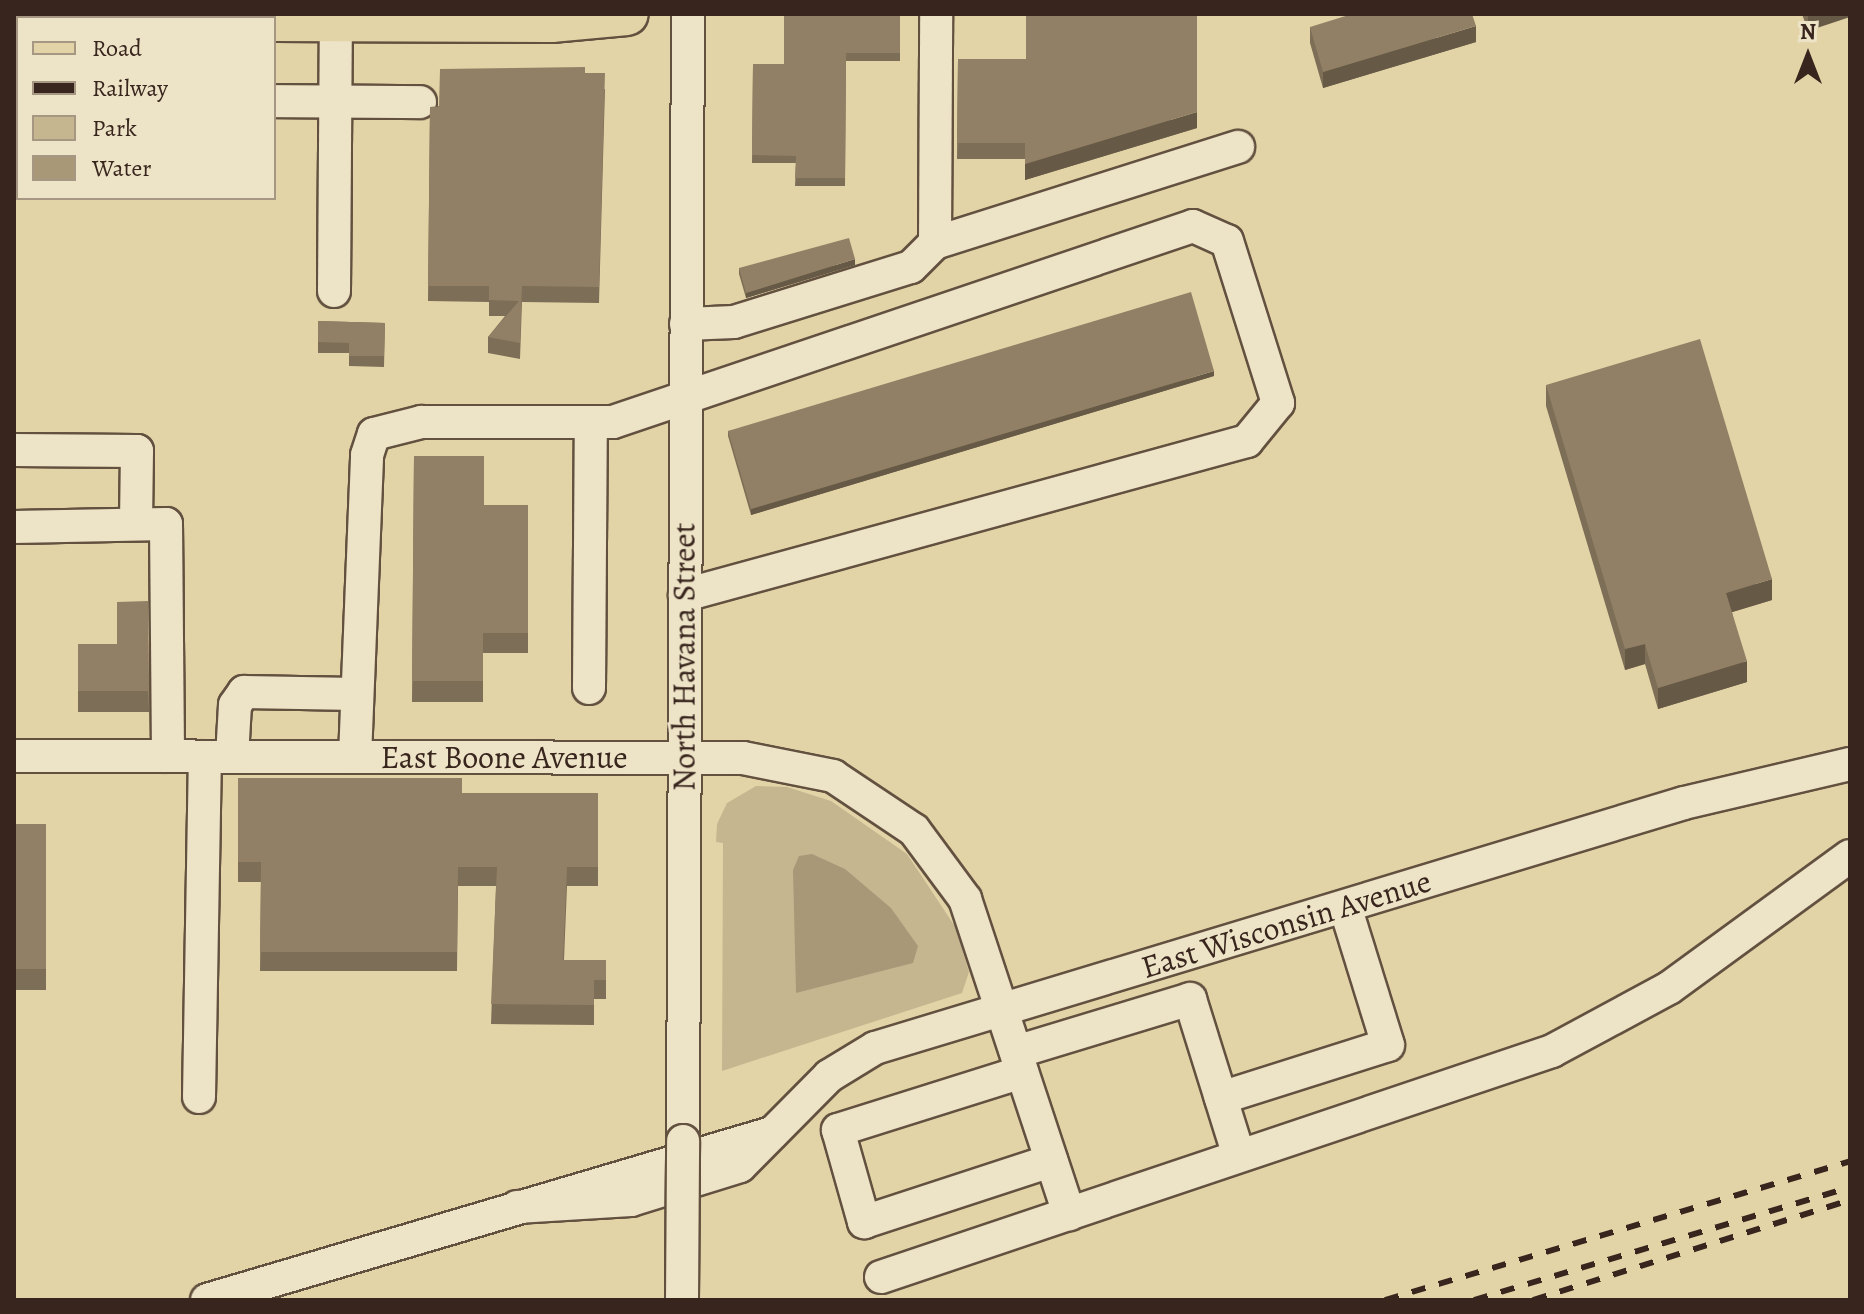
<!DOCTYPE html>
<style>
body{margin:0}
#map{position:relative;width:1864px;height:1314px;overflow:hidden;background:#e3d4a7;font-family:Alegreya,serif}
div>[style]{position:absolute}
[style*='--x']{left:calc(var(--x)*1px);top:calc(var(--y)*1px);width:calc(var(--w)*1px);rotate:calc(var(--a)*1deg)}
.green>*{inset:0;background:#c6b690}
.water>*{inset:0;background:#a99878}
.roads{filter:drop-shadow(2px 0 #635140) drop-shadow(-2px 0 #635140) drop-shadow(0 2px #635140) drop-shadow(0 -2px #635140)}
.minor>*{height:32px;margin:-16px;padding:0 16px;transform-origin:16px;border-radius:16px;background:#ede3c6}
.major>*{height:42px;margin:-21px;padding:0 21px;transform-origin:21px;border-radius:21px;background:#e3d4a7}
.rail>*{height:6px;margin-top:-3px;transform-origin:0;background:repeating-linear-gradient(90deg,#38251d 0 14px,transparent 0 28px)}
.bridges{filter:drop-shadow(2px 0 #635140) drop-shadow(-2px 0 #635140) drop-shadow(0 2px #635140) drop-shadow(0 -2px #635140)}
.minor-bridge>*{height:32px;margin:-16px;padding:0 16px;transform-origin:16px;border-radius:16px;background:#ede3c6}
.wall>*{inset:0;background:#7d6e57}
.shaded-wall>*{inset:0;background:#665a47}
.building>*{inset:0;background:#918065}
span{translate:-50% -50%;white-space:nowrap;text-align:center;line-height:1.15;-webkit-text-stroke:6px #ede3c6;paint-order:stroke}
.street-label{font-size:32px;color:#38251d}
.frame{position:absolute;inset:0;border:16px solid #38251d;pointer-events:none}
.legend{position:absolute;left:16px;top:16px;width:260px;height:184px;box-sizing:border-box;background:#ede3c6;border:2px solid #a59782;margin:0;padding:10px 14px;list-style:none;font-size:24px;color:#38251d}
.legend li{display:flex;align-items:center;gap:16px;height:40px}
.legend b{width:40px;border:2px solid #a59782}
.north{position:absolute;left:1768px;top:16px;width:80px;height:80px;-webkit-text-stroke:6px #ede3c6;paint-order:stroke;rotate:0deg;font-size:22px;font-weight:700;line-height:32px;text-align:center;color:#38251d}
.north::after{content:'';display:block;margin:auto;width:28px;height:36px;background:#38251d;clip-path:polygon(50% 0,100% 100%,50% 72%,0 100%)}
</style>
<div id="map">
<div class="green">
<div style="clip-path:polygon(756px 786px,787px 787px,831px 801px,907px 854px,956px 928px,969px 972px,962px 993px,722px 1071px,723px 843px,716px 842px,717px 824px,727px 803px)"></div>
</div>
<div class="water">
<div style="clip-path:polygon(812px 854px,845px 869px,891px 908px,918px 946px,913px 963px,796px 993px,793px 870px,799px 856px)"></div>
</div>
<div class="roads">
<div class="minor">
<div style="--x:202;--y:14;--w:4;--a:90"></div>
<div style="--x:274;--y:101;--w:146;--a:0.4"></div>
<div style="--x:935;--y:243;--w:229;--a:-89.7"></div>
<div style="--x:334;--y:291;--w:271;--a:-89.6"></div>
<div style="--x:686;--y:324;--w:48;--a:-2.4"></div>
<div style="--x:734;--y:322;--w:185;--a:-17.3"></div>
<div style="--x:911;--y:267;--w:34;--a:-45"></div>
<div style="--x:935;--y:243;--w:318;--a:-17.6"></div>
<div style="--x:14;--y:450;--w:123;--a:0.5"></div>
<div style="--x:137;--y:451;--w:72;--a:90.8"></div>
<div style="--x:14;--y:527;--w:152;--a:-1.1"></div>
<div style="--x:166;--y:524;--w:232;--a:89.5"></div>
<div style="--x:589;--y:688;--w:263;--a:-89.6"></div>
<div style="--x:14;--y:756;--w:729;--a:0.16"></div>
<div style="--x:743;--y:758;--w:92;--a:11.3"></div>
<div style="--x:833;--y:776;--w:97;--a:33.7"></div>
<div style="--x:914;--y:830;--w:86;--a:53.5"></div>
<div style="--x:965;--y:899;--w:332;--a:71.7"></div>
<div style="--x:232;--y:757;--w:52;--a:-86.7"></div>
<div style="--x:235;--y:705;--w:16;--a:-55"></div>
<div style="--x:244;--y:692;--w:112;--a:1"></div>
<div style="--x:355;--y:757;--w:302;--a:-87.7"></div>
<div style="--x:367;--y:455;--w:22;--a:-72"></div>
<div style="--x:374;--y:434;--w:49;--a:-14.3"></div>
<div style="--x:421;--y:422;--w:192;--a:0"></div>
<div style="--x:613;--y:422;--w:612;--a:-18.67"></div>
<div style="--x:1193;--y:226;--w:37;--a:24"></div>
<div style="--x:1227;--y:241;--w:170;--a:72.5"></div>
<div style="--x:1278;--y:403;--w:49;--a:129.2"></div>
<div style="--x:1247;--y:441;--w:583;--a:164.68"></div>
<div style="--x:1016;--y:1052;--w:182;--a:-16.9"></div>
<div style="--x:1190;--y:999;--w:164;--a:72.7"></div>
<div style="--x:1022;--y:1072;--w:193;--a:162.5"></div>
<div style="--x:838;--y:1130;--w:96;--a:74.2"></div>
<div style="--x:864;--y:1222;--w:197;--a:-18.1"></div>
<div style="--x:199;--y:1097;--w:340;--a:-89"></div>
<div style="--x:1221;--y:1098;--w:175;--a:-17.6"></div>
<div style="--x:1388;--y:1045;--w:145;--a:-107.2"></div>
<div style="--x:683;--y:1141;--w:1127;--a:-89.75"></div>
<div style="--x:517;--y:1207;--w:114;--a:-3.5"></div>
<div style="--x:631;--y:1200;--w:114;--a:-17.3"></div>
<div style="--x:740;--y:1166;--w:127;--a:-45.3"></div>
<div style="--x:829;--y:1076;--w:54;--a:-31.3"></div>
<div style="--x:875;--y:1048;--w:845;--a:-16.85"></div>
<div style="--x:1684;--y:803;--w:171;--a:-13.2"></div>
<div style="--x:881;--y:1277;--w:708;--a:-18.61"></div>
<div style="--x:1552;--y:1051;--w:133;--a:-28.3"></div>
<div style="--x:1669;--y:988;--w:224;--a:-36.1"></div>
<div style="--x:207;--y:1300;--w:589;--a:-16.47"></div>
</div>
<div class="major">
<div style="--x:14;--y:19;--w:4;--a:0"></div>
<div style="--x:274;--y:20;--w:277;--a:0.2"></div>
<div style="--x:551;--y:21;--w:76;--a:-5.3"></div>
</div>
</div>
<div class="rail">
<div style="--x:1385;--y:1300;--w:485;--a:-16.6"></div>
<div style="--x:1474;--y:1300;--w:393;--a:-16.7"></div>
<div style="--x:1533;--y:1300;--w:332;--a:-17.5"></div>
</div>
<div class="bridges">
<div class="minor-bridge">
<div style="--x:682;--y:1300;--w:159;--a:-89.6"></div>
</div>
</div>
<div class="wall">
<div style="clip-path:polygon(900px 14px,900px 61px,846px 61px,845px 186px,795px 186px,796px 163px,752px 163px,753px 64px,784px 64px)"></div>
<div style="clip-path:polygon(1802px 14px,1850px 14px,1808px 31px)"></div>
<div style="clip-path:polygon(1310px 27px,1476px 42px,1323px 88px,1310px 43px)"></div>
<div style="clip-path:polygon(958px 59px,1197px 128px,1025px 180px,1025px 159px,957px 159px)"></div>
<div style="clip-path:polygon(605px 89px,599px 303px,522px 302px,520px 359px,488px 353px,488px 337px,505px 316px,489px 316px,489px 302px,428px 301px,430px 107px)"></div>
<div style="clip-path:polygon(855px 265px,746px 298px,739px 274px,739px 268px)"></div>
<div style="clip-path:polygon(318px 321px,385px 323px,384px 367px,349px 366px,349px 353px,318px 353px)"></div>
<div style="clip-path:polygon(1214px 376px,751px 515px,728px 436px,728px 431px)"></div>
<div style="clip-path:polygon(1546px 385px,1772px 600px,1732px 612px,1747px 682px,1658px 709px,1645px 664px,1625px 670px,1546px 406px)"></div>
<div style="clip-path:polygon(414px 456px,484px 505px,528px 505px,528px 653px,483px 653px,483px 702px,412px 702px)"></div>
<div style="clip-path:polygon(148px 601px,149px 712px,78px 712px,78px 644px,117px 644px)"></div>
<div style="clip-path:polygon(238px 778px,462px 793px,598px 793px,598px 886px,567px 886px,564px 960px,606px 960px,606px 999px,594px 999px,594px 1025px,491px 1024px,496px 886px,458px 886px,457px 971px,260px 971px,261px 882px,238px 882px)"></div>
<div style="clip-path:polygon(14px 824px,46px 824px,46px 990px,14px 990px)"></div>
</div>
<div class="shaded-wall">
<div style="clip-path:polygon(1811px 14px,1850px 14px,1850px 17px,1808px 31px,1808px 15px)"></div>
<div style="clip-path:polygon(1476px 26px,1476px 42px,1323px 88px,1323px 72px)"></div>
<div style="clip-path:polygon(1197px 112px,1197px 128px,1025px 180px,1025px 164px)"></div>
<div style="clip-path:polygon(855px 259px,855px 265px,746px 298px,746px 293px)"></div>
<div style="clip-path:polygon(1214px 371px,1214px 376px,751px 515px,751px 509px)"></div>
<div style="clip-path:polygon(1772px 579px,1772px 600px,1726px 614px,1726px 593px)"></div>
<div style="clip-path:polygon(1645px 644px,1645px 664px,1625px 670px,1625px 649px)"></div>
<div style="clip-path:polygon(1747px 661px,1747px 682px,1658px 709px,1658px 688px)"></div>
</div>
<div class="building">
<div style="clip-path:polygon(784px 14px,900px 14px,900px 53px,846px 53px,845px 178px,795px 178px,796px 156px,752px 155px,753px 64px,784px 64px)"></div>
<div style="clip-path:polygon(1026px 14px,1197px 14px,1197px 112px,1025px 164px,1025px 143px,957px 143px,958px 59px,1026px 59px)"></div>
<div style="clip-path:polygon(1352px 14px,1472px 14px,1476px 26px,1323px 72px,1310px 27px)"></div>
<div style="clip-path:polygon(585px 67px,585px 73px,605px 73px,599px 287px,522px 286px,520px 343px,488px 337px,519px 301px,489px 300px,489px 286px,428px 286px,430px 107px,439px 107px,440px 69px)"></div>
<div style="clip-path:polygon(849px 238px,855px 259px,746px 293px,739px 268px)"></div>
<div style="clip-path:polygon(1191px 292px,1214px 371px,751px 509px,728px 431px)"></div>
<div style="clip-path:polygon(318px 321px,385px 323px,384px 356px,349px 356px,349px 343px,318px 342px)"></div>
<div style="clip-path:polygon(1700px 339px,1772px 579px,1726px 593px,1747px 661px,1658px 688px,1645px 644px,1625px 649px,1546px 385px)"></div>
<div style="clip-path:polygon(414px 456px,484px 456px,484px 505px,528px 505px,528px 633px,483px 633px,483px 681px,412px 681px)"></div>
<div style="clip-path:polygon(148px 601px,149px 691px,78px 691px,78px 644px,117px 644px,117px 602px)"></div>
<div style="clip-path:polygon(238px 778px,462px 778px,462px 793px,598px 793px,598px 867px,567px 867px,563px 960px,606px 960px,606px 980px,594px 980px,594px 1005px,491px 1004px,497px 867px,458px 867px,457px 952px,260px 952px,261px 862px,238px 862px)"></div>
<div style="clip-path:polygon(14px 824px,46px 824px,46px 969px,14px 969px)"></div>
</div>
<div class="street-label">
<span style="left:684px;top:657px;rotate:-90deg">North Havana Street</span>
<span style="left:504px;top:757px">East Boone Avenue</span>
<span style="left:1286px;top:924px;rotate:-17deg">East Wisconsin Avenue</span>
</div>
<div class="frame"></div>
<ul class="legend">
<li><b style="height:10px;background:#e3d4a7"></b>Road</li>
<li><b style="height:10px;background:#38251d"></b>Railway</li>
<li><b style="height:22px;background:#c6b690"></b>Park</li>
<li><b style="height:22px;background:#a99878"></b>Water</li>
</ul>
<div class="north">N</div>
</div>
